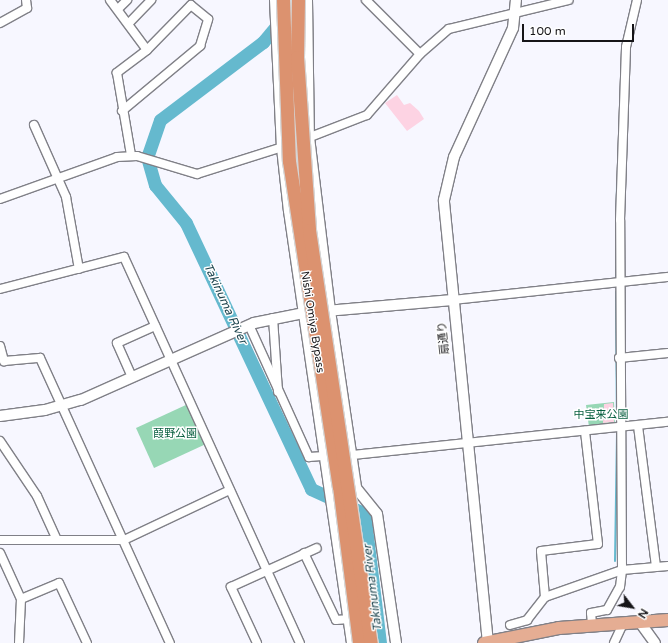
<!DOCTYPE html>
<meta charset="utf-8">
<style>
body{margin:0}
#map{position:relative;width:668px;height:643px;overflow:hidden;background:#f7f7ff;font-family:"Varela Round","Noto Sans JP",sans-serif}
div>[style]{position:absolute}
[style*='--x']{left:calc(var(--x)*1px);top:calc(var(--y)*1px);width:calc(var(--w)*1px);rotate:calc(var(--a)*1deg)}
.green>*{inset:0;background:#97d7b5}
.stream>*{height:2px;margin:-1px;padding:0 1px;transform-origin:1px;border-radius:1px;background:#65b9ce}
.river>*{height:13px;margin:-6.5px;padding:0 6.5px;transform-origin:6.5px;border-radius:6.5px;background:#65b9ce}
.building>*{inset:0;background:#fdd3e3}
.roads{filter:drop-shadow(1px 0 #808087) drop-shadow(-1px 0 #808087) drop-shadow(0 1px #808087) drop-shadow(0 -1px #808087)}
.minor>*{height:8px;margin:-4px;padding:0 4px;transform-origin:4px;border-radius:4px;background:#fff}
.tertiary>*{height:10px;margin:-5px;padding:0 5px;transform-origin:5px;border-radius:5px;background:#fff}
.primary>*{height:12px;margin:-6px;padding:0 6px;transform-origin:6px;border-radius:6px;background:#e5ad93}
.bridges{filter:drop-shadow(1px 0 #d5d5d5) drop-shadow(-1px 0 #d5d5d5) drop-shadow(0 1px #d5d5d5) drop-shadow(0 -1px #d5d5d5)}
.trunk-bridge>*{height:13px;margin:-6.5px;padding:0 6.5px;transform-origin:6.5px;border-radius:6.5px;background:#dc926f}
span{translate:-50% -50%;white-space:nowrap;text-align:center;line-height:1.15;-webkit-text-stroke:3px #fff;paint-order:stroke}
.street-label{font-size:11px;color:#161518}
.park-label{font-size:11px;color:#085f3f}
.water-label{font-size:12px;color:#214851;font-style:italic}
.north{position:absolute;left:612px;top:587px;width:40px;height:40px;-webkit-text-stroke:3px #fff;paint-order:stroke;rotate:121deg;font-size:11px;font-weight:700;line-height:16px;text-align:center;color:#161518}
.north::after{content:'';display:block;margin:auto;width:14px;height:18px;background:#161518;clip-path:polygon(50% 0,100% 100%,50% 72%,0 100%)}
.scale{position:absolute;left:522px;top:24px;width:112px;height:18px;box-sizing:border-box;border:2px solid #161518;border-top:0;padding-left:5px;font-size:12px;line-height:14px;white-space:nowrap;color:#161518;-webkit-text-stroke:3px #fff;paint-order:stroke}
</style>
<div id="map">
<div class="green">
<div style="clip-path:polygon(614px 402px,615px 424px,589px 427px,586px 405px)"></div>
<div style="clip-path:polygon(188px 404px,206px 444px,154px 468px,136px 428px)"></div>
</div>
<div class="stream">
<div style="--x:623;--y:44;--w:45;--a:-77.2"></div>
<div style="--x:616;--y:277;--w:94;--a:-89.4"></div>
<div style="--x:616;--y:292;--w:134;--a:89.6"></div>
<div style="--x:615;--y:561;--w:131;--a:-89.1"></div>
</div>
<div class="river">
<div style="--x:298;--y:0;--w:55;--a:129.8"></div>
<div style="--x:263;--y:42;--w:129;--a:142.9"></div>
<div style="--x:160;--y:120;--w:39;--a:109"></div>
<div style="--x:147;--y:157;--w:29;--a:74"></div>
<div style="--x:155;--y:185;--w:49;--a:50.8"></div>
<div style="--x:186;--y:223;--w:294;--a:64.8"></div>
<div style="--x:311;--y:489;--w:55;--a:24.7"></div>
<div style="--x:361;--y:512;--w:8;--a:60"></div>
<div style="--x:365;--y:519;--w:125;--a:83.1"></div>
</div>
<div class="building">
<div style="clip-path:polygon(397px 95px,404px 105px,410px 103px,419px 111px,424px 119px,407px 131px,385px 103px)"></div>
<div style="clip-path:polygon(613px 403px,614px 422px,603px 423px,604px 404px)"></div>
</div>
<div class="roads">
<div class="minor">
<div style="--x:110;--y:0;--w:62;--a:53.5"></div>
<div style="--x:147;--y:50;--w:38;--a:143"></div>
<div style="--x:117;--y:73;--w:83;--a:80.3"></div>
<div style="--x:366;--y:0;--w:76;--a:45"></div>
<div style="--x:118;--y:9;--w:13;--a:-45"></div>
<div style="--x:0;--y:23;--w:31;--a:-29"></div>
<div style="--x:27;--y:8;--w:8;--a:-97"></div>
<div style="--x:129;--y:23;--w:32;--a:-46"></div>
<div style="--x:122;--y:111;--w:102;--a:-39.8"></div>
<div style="--x:200;--y:46;--w:28;--a:-73"></div>
<div style="--x:208;--y:19;--w:22;--a:-141"></div>
<div style="--x:191;--y:5;--w:63;--a:134.4"></div>
<div style="--x:34;--y:125;--w:79;--a:66"></div>
<div style="--x:66;--y:197;--w:73;--a:79.8"></div>
<div style="--x:305;--y:139;--w:66;--a:-21.2"></div>
<div style="--x:367;--y:115;--w:81;--a:-49"></div>
<div style="--x:420;--y:54;--w:38;--a:-41"></div>
<div style="--x:449;--y:29;--w:123;--a:-13.6"></div>
<div style="--x:0;--y:199;--w:124;--a:-19.7"></div>
<div style="--x:117;--y:157;--w:20;--a:-3"></div>
<div style="--x:137;--y:156;--w:63;--a:16.7"></div>
<div style="--x:197;--y:174;--w:93;--a:-17.5"></div>
<div style="--x:0;--y:289;--w:128;--a:-14.5"></div>
<div style="--x:124;--y:257;--w:424;--a:65.5"></div>
<div style="--x:452;--y:300;--w:217;--a:-6.1"></div>
<div style="--x:273;--y:318;--w:74;--a:86.1"></div>
<div style="--x:249;--y:325;--w:145;--a:65.6"></div>
<div style="--x:309;--y:457;--w:16;--a:-4"></div>
<div style="--x:0;--y:346;--w:16;--a:75"></div>
<div style="--x:4;--y:361;--w:36;--a:-5"></div>
<div style="--x:40;--y:358;--w:313;--a:65.5"></div>
<div style="--x:619;--y:358;--w:49;--a:-5.8"></div>
<div style="--x:132;--y:377;--w:37;--a:-114"></div>
<div style="--x:117;--y:343;--w:42;--a:-24.1"></div>
<div style="--x:638;--y:426;--w:142;--a:82.7"></div>
<div style="--x:0;--y:441;--w:66;--a:56.1"></div>
<div style="--x:37;--y:496;--w:48;--a:65.6"></div>
<div style="--x:352;--y:455;--w:318;--a:-6"></div>
<div style="--x:0;--y:540;--w:124;--a:0"></div>
<div style="--x:124;--y:540;--w:117;--a:-25.3"></div>
<div style="--x:0;--y:553;--w:51;--a:65.5"></div>
<div style="--x:21;--y:599;--w:44;--a:92.6"></div>
<div style="--x:304;--y:553;--w:74;--a:64.5"></div>
<div style="--x:336;--y:620;--w:13;--a:-4"></div>
<div style="--x:545;--y:597;--w:46;--a:-95"></div>
<div style="--x:541;--y:551;--w:57;--a:-7"></div>
<div style="--x:598;--y:544;--w:114;--a:-96.6"></div>
<div style="--x:21;--y:599;--w:41;--a:-22.8"></div>
<div style="--x:59;--y:583;--w:66;--a:65"></div>
<div style="--x:592;--y:624;--w:11;--a:-95"></div>
<div style="--x:591;--y:613;--w:16;--a:-11"></div>
<div style="--x:607;--y:610;--w:26;--a:-61"></div>
<div style="--x:620;--y:587;--w:17;--a:-83"></div>
<div style="--x:622;--y:570;--w:350;--a:-90.3"></div>
<div style="--x:620;--y:220;--w:173;--a:-88"></div>
<div style="--x:626;--y:47;--w:48;--a:-76.8"></div>
<div style="--x:510;--y:625;--w:18;--a:-16"></div>
<div style="--x:527;--y:620;--w:29;--a:-52"></div>
<div style="--x:545;--y:597;--w:82;--a:-19.3"></div>
<div style="--x:622;--y:570;--w:46;--a:-5"></div>
<div style="--x:257;--y:643;--w:62;--a:-114.9"></div>
<div style="--x:231;--y:587;--w:94;--a:-24.4"></div>
<div style="--x:614;--y:643;--w:23;--a:-65"></div>
</div>
<div class="tertiary">
<div style="--x:275;--y:0;--w:148;--a:87.3"></div>
<div style="--x:282;--y:148;--w:63;--a:83.7"></div>
<div style="--x:289;--y:211;--w:437;--a:81.7"></div>
<div style="--x:307;--y:0;--w:137;--a:89.2"></div>
<div style="--x:309;--y:137;--w:175;--a:83.1"></div>
<div style="--x:330;--y:311;--w:179;--a:81.6"></div>
<div style="--x:356;--y:488;--w:33;--a:51"></div>
<div style="--x:377;--y:514;--w:130;--a:81.6"></div>
<div style="--x:0;--y:416;--w:45;--a:-7.6"></div>
<div style="--x:45;--y:410;--w:37;--a:-16"></div>
<div style="--x:81;--y:400;--w:189;--a:-24"></div>
<div style="--x:254;--y:323;--w:50;--a:-11.5"></div>
<div style="--x:303;--y:313;--w:150;--a:-5"></div>
<div style="--x:639;--y:621;--w:27;--a:54"></div>
<div style="--x:488;--y:643;--w:445;--a:-95.7"></div>
<div style="--x:444;--y:200;--w:44;--a:-76.9"></div>
<div style="--x:454;--y:157;--w:142;--a:-65.4"></div>
<div style="--x:513;--y:28;--w:28;--a:-84"></div>
</div>
<div class="primary">
<div style="--x:484;--y:643;--w:76;--a:-11.3"></div>
<div style="--x:559;--y:628;--w:109;--a:-4.2"></div>
</div>
</div>
<div class="bridges">
<div class="trunk-bridge">
<div style="--x:283;--y:0;--w:161;--a:87.9"></div>
<div style="--x:289;--y:161;--w:329;--a:81.3"></div>
<div style="--x:339;--y:486;--w:158;--a:82.7"></div>
<div style="--x:298;--y:0;--w:57;--a:91"></div>
<div style="--x:297;--y:57;--w:173;--a:86"></div>
<div style="--x:309;--y:230;--w:418;--a:81.5"></div>
</div>
</div>
<div class="street-label">
<span style="left:312px;top:322px;rotate:81deg">Nishi Omiya Bypass</span>
<span style="left:444px;top:338px;rotate:-96deg">扇通り</span>
</div>
<div class="park-label">
<span style="left:601px;top:415px">中宝来公園</span>
<span style="left:175px;top:434px">葭野公園</span>
</div>
<div class="water-label">
<span style="left:225px;top:304px;rotate:65deg">Takinuma River</span>
<span style="left:373px;top:588px;rotate:-97deg">Takinuma River</span>
</div>
<div class="north">N</div>
<div class="scale">100 m</div>
</div>
